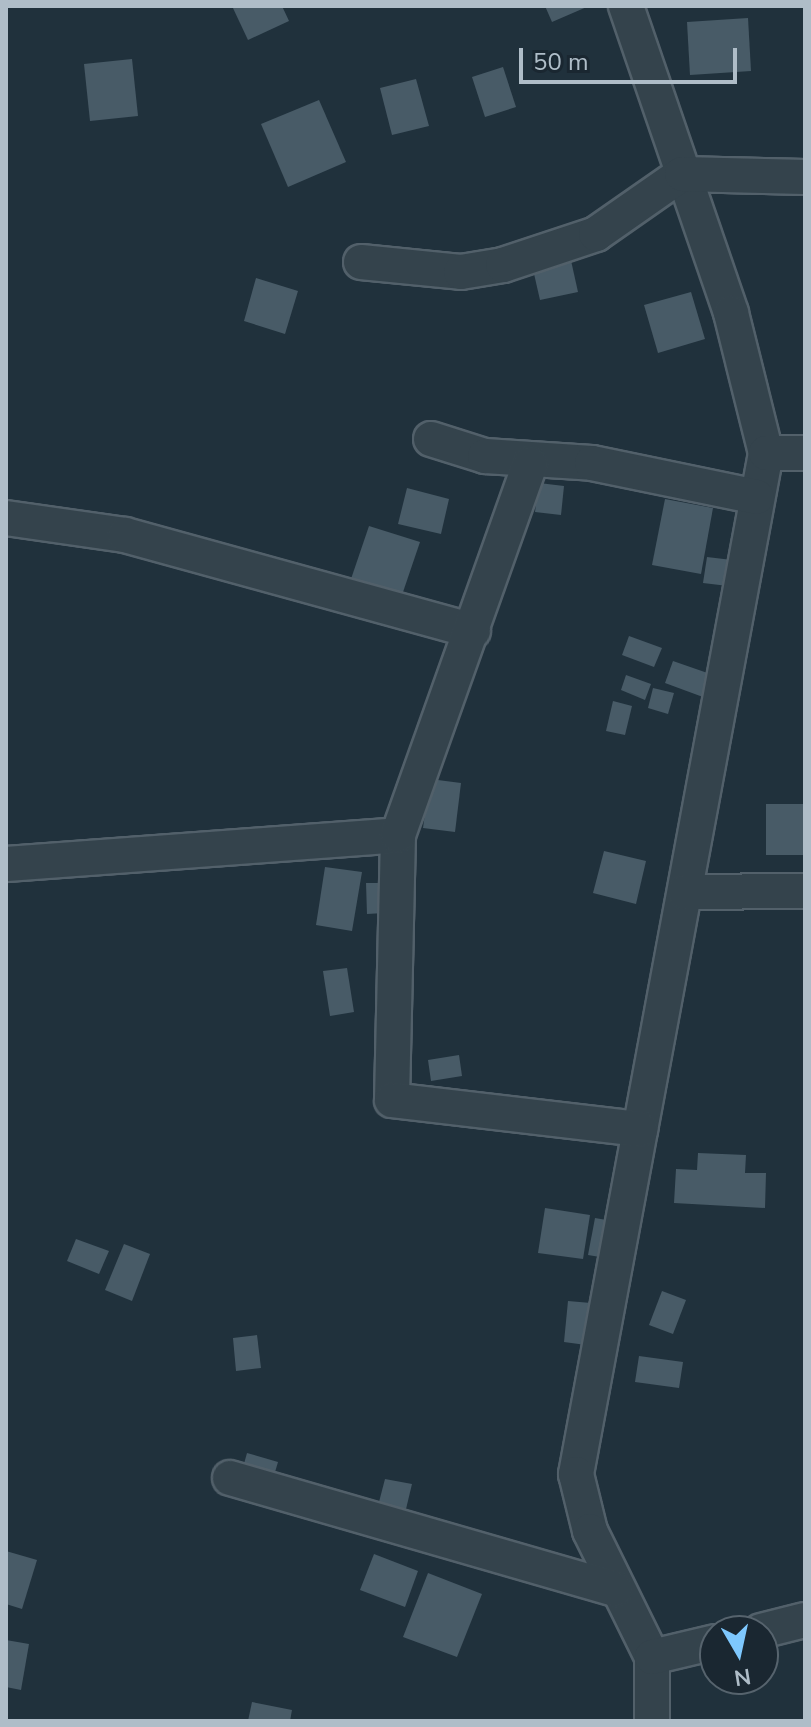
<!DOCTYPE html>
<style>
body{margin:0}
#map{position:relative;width:811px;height:1727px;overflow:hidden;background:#20313c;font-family:"Nunito Sans",sans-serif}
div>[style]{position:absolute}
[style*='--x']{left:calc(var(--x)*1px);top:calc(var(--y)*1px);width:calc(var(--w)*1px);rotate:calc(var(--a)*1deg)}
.building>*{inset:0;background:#485b67}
.roads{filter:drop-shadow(2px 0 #52606a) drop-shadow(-2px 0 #52606a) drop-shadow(0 2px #52606a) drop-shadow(0 -2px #52606a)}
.minor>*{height:34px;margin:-17px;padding:0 17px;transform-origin:17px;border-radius:17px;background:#34434c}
span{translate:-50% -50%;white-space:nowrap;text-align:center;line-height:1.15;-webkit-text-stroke:7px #1a2731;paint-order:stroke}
.frame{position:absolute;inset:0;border:8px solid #afbdc8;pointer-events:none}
.north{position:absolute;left:699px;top:1615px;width:80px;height:80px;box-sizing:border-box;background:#1a2731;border:2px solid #56636d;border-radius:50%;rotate:171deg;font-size:22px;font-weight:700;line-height:32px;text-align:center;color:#afbdc8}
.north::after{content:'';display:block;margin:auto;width:28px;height:36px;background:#7ec8fe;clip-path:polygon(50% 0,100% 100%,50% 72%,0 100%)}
.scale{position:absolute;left:519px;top:48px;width:218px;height:36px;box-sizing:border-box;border:4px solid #afbdc8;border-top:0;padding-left:10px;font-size:24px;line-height:28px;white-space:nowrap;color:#afbdc8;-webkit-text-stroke:6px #1a2731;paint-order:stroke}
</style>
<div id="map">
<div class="building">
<div style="clip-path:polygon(232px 6px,282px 6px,289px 21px,248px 40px)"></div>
<div style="clip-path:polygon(545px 6px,589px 6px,552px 22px)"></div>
<div style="clip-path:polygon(748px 18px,751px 71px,690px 75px,687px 22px)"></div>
<div style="clip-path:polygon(132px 59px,138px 116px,90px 121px,84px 64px)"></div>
<div style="clip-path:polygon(503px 67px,516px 107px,485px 117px,472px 77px)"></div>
<div style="clip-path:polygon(416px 79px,429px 126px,392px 135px,380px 88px)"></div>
<div style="clip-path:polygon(319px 100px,346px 162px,288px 187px,261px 124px)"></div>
<div style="clip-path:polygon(570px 256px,578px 292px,540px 300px,532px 265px)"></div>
<div style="clip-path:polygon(256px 278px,298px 291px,285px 334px,244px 321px)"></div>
<div style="clip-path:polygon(691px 292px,705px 339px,658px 353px,644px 305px)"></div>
<div style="clip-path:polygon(539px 483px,564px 486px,561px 515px,535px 512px)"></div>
<div style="clip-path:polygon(407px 488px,449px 499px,441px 534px,398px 524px)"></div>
<div style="clip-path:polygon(665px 499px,713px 508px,701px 574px,652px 565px)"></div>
<div style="clip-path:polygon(369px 526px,420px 542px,402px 595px,351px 579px)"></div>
<div style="clip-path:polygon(707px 557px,732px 560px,728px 586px,703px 583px)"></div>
<div style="clip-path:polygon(629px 636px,662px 648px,654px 667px,622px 655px)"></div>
<div style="clip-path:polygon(673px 661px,719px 677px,711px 700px,665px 683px)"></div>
<div style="clip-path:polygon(626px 675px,651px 684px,645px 700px,621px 690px)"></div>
<div style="clip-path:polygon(653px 688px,674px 693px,668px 714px,648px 708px)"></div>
<div style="clip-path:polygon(613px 701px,632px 706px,625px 735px,606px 731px)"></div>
<div style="clip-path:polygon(430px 779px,461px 783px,455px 832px,423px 828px)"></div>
<div style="clip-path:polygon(766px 804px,805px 804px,805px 855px,766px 855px)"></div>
<div style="clip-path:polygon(604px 851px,646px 861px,636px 904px,593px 893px)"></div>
<div style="clip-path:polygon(325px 867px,362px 872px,352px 931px,316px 925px)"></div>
<div style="clip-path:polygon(366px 883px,383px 883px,384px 913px,367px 914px)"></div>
<div style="clip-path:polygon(347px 968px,354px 1012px,330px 1016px,323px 971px)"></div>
<div style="clip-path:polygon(459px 1055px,462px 1076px,431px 1081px,428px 1060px)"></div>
<div style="clip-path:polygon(698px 1153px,746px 1155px,745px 1173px,766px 1173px,765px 1208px,674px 1203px,676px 1169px,697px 1170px)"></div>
<div style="clip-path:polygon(545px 1208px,590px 1215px,583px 1259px,538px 1253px)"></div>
<div style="clip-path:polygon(595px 1218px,618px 1222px,612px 1259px,588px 1255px)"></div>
<div style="clip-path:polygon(76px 1239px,109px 1251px,99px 1274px,67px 1261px)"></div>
<div style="clip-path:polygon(124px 1244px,150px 1254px,132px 1301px,105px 1290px)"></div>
<div style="clip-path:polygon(662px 1291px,686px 1300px,673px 1334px,649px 1325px)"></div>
<div style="clip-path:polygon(568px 1301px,591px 1303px,586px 1345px,564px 1342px)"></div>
<div style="clip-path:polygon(257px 1335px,261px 1368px,236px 1371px,233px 1338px)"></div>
<div style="clip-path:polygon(639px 1356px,683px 1362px,679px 1388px,635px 1382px)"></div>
<div style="clip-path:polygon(247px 1453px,278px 1462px,273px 1479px,242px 1471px)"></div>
<div style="clip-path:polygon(385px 1479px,412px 1484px,406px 1509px,379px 1502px)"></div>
<div style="clip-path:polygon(6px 1551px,37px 1560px,22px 1609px,6px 1604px)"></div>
<div style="clip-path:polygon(374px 1554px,418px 1571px,405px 1607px,360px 1590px)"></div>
<div style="clip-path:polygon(428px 1573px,482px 1594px,457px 1657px,403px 1637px)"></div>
<div style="clip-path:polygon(6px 1640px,29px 1644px,21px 1690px,6px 1687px)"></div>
<div style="clip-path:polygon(252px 1702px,292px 1710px,290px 1721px,248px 1721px)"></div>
</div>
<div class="roads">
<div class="minor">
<div style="--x:626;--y:6;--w:324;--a:71.1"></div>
<div style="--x:731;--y:313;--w:144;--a:76"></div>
<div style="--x:766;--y:453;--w:1039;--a:100.54"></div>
<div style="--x:576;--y:1474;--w:59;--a:76.2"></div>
<div style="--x:590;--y:1531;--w:140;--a:63.8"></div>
<div style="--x:652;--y:1657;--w:64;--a:90"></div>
<div style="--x:361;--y:262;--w:100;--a:5.7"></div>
<div style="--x:461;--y:272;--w:43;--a:-9.5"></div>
<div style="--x:503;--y:265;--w:98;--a:-18.4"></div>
<div style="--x:596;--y:234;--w:105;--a:-34.9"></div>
<div style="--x:682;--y:174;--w:123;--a:1.4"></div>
<div style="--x:431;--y:439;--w:57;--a:17.5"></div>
<div style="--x:485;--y:456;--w:107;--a:3.7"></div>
<div style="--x:592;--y:463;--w:168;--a:11.6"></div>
<div style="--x:766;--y:453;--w:39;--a:0"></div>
<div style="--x:6;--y:518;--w:120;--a:8.1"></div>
<div style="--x:125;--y:535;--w:361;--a:15.4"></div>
<div style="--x:398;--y:835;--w:265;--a:91.3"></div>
<div style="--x:392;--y:1100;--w:250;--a:6.7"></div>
<div style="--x:6;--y:864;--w:393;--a:-4.2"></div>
<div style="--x:398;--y:835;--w:394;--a:-70.4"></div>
<div style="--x:685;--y:892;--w:120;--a:-0.5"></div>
<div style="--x:230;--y:1478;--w:401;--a:16.1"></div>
<div style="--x:761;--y:1631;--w:45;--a:-14"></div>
<div style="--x:652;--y:1657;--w:65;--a:-13.4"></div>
</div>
</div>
<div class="frame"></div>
<div class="north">N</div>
<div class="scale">50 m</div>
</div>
